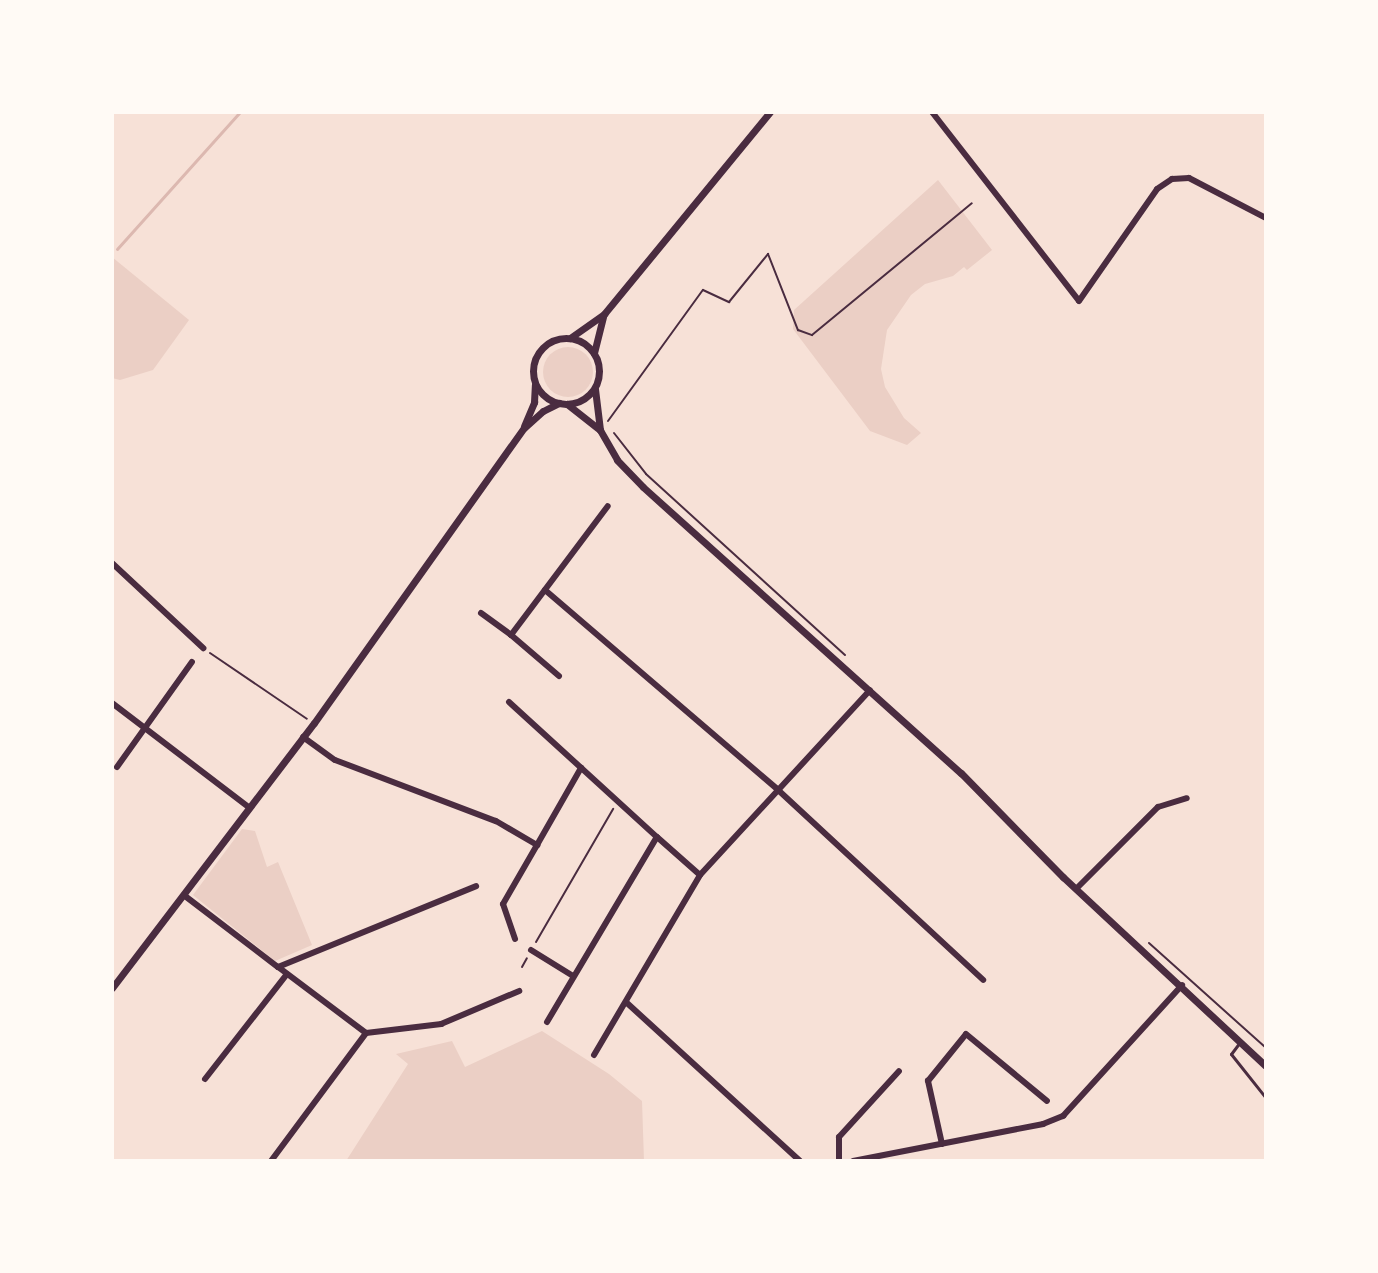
<!DOCTYPE html>
<style>
body{margin:0}
#map{position:relative;width:1378px;height:1273px;overflow:hidden;background:#f7e1d7;font-family:Spectral,serif}
div>[style]{position:absolute}
[style*='--x']{left:calc(var(--x)*1px);top:calc(var(--y)*1px);width:calc(var(--w)*1px);rotate:calc(var(--a)*1deg)}
.green>*{inset:0;background:#ebcfc5}
.round{border-radius:50%}
.stream>*{height:3px;margin:-1.5px;padding:0 1.5px;transform-origin:1.5px;border-radius:1.5px;background:#dcb8b0}
.path>*{height:2px;margin:-1px;padding:0 1px;transform-origin:1px;border-radius:1px;background:#4a2c40}
.service>*{height:3px;margin:-1.5px;padding:0 1.5px;transform-origin:1.5px;border-radius:1.5px;background:#4a2c40}
.minor>*{height:6px;margin:-3px;padding:0 3px;transform-origin:3px;border-radius:3px;background:#4a2c40}
.tertiary>*{height:7px;margin:-3.5px;padding:0 3.5px;transform-origin:3.5px;border-radius:3.5px;background:#4a2c40}
.tertiary>.ring{margin:-3.5px;padding:0;box-sizing:content-box;background:none;border:7px solid #4a2c40;border-radius:50%}
span{translate:-50% -50%;white-space:nowrap;text-align:center;line-height:1.15;-webkit-text-stroke:8px #fffaf5;paint-order:stroke}
.frame{position:absolute;inset:0;border:114px solid #fffaf5;pointer-events:none}
</style>
<div id="map">
<div class="green">
<div style="clip-path:polygon(938px 180px,992px 250px,967px 270px,964px 267px,953px 276px,925px 284px,911px 295px,887px 330px,881px 369px,885px 387px,904px 418px,921px 433px,907px 445px,870px 431px,793px 329px,794px 310px)"></div>
<div style="clip-path:polygon(112px 257px,189px 320px,153px 370px,120px 380px,112px 378px)"></div>
<div class="round" style="left:543px;top:347px;width:50px;height:50px"></div>
<div style="clip-path:polygon(242px 829px,255px 831px,267px 867px,278px 862px,312px 945px,275px 961px,193px 895px)"></div>
<div style="clip-path:polygon(542px 1031px,609px 1074px,642px 1101px,644px 1161px,346px 1161px,408px 1064px,396px 1054px,452px 1041px,465px 1067px)"></div>
</div>
<div class="stream">
<div style="--x:117;--y:249;--w:184;--a:-48.1"></div>
</div>
<div class="path">
<div style="--x:608;--y:421;--w:162;--a:-54.1"></div>
<div style="--x:703;--y:290;--w:29;--a:25"></div>
<div style="--x:729;--y:302;--w:62;--a:-50.9"></div>
<div style="--x:768;--y:254;--w:82;--a:68.5"></div>
<div style="--x:798;--y:330;--w:15;--a:20"></div>
<div style="--x:812;--y:335;--w:207;--a:-39.5"></div>
<div style="--x:614;--y:433;--w:52;--a:52"></div>
<div style="--x:646;--y:474;--w:269;--a:42.3"></div>
<div style="--x:210;--y:653;--w:117;--a:34.2"></div>
<div style="--x:536;--y:942;--w:154;--a:-59.9"></div>
<div style="--x:1149;--y:943;--w:157;--a:41.9"></div>
<div style="--x:522;--y:967;--w:10;--a:-61"></div>
</div>
<div class="service">
<div style="--x:1240;--y:1042;--w:15;--a:127"></div>
<div style="--x:1231;--y:1054;--w:56;--a:51.5"></div>
</div>
<div class="minor">
<div style="--x:932;--y:112;--w:239;--a:52.1"></div>
<div style="--x:1079;--y:301;--w:136;--a:-55.1"></div>
<div style="--x:1157;--y:189;--w:18;--a:-34"></div>
<div style="--x:1172;--y:179;--w:17;--a:-3"></div>
<div style="--x:1189;--y:178;--w:87;--a:27.5"></div>
<div style="--x:112;--y:563;--w:125;--a:43"></div>
<div style="--x:545;--y:590;--w:306;--a:40.6"></div>
<div style="--x:777;--y:789;--w:281;--a:42.8"></div>
<div style="--x:481;--y:613;--w:37;--a:36"></div>
<div style="--x:559;--y:676;--w:63;--a:-139.5"></div>
<div style="--x:511;--y:635;--w:161;--a:-53.1"></div>
<div style="--x:509;--y:702;--w:200;--a:42.4"></div>
<div style="--x:112;--y:703;--w:173;--a:37.3"></div>
<div style="--x:303;--y:737;--w:39;--a:36"></div>
<div style="--x:335;--y:760;--w:172;--a:20.8"></div>
<div style="--x:496;--y:821;--w:48;--a:30.3"></div>
<div style="--x:537;--y:845;--w:68;--a:120"></div>
<div style="--x:503;--y:904;--w:37;--a:71"></div>
<div style="--x:117;--y:767;--w:129;--a:-54.5"></div>
<div style="--x:537;--y:845;--w:89;--a:-60.3"></div>
<div style="--x:1076;--y:889;--w:116;--a:-45"></div>
<div style="--x:1158;--y:807;--w:30;--a:-17"></div>
<div style="--x:185;--y:896;--w:117;--a:37.4"></div>
<div style="--x:531;--y:950;--w:49;--a:31.8"></div>
<div style="--x:627;--y:1003;--w:234;--a:42.4"></div>
<div style="--x:547;--y:1022;--w:215;--a:-59.3"></div>
<div style="--x:657;--y:837;--w:57;--a:41.5"></div>
<div style="--x:366;--y:1033;--w:76;--a:-6.8"></div>
<div style="--x:441;--y:1024;--w:85;--a:-22.9"></div>
<div style="--x:594;--y:1055;--w:209;--a:-59.5"></div>
<div style="--x:700;--y:875;--w:251;--a:-47.4"></div>
<div style="--x:205;--y:1079;--w:133;--a:-52"></div>
<div style="--x:942;--y:1144;--w:65;--a:-102.5"></div>
<div style="--x:928;--y:1081;--w:60;--a:-51"></div>
<div style="--x:966;--y:1034;--w:105;--a:39.6"></div>
<div style="--x:271;--y:1161;--w:159;--a:-53.4"></div>
<div style="--x:366;--y:1033;--w:110;--a:-143.1"></div>
<div style="--x:278;--y:967;--w:214;--a:-22.2"></div>
<div style="--x:839;--y:1161;--w:24;--a:-90"></div>
<div style="--x:839;--y:1137;--w:89;--a:-47.7"></div>
<div style="--x:853;--y:1161;--w:194;--a:-11"></div>
<div style="--x:1043;--y:1124;--w:22;--a:-22"></div>
<div style="--x:1063;--y:1116;--w:177;--a:-47.7"></div>
</div>
<div class="tertiary">
<div class="ring" style="left:533px;top:338px;width:59px;height:59px"></div>
<div style="--x:570;--y:338;--w:42;--a:-35.2"></div>
<div style="--x:604;--y:314;--w:261;--a:-50.6"></div>
<div style="--x:594;--y:353;--w:38;--a:-76"></div>
<div style="--x:595;--y:389;--w:41;--a:83"></div>
<div style="--x:567;--y:404;--w:42;--a:38.2"></div>
<div style="--x:600;--y:430;--w:34;--a:60"></div>
<div style="--x:617;--y:460;--w:37;--a:46"></div>
<div style="--x:643;--y:487;--w:428;--a:42"></div>
<div style="--x:961;--y:773;--w:146;--a:45.6"></div>
<div style="--x:1063;--y:877;--w:277;--a:43"></div>
<div style="--x:524;--y:426;--w:26;--a:-67"></div>
<div style="--x:534;--y:402;--w:17;--a:-87"></div>
<div style="--x:112;--y:988;--w:333;--a:-52.7"></div>
<div style="--x:314;--y:723;--w:362;--a:-54.6"></div>
<div style="--x:524;--y:428;--w:25;--a:-42"></div>
<div style="--x:543;--y:411;--w:18;--a:-27"></div>
</div>
<div class="frame"></div>
</div>
